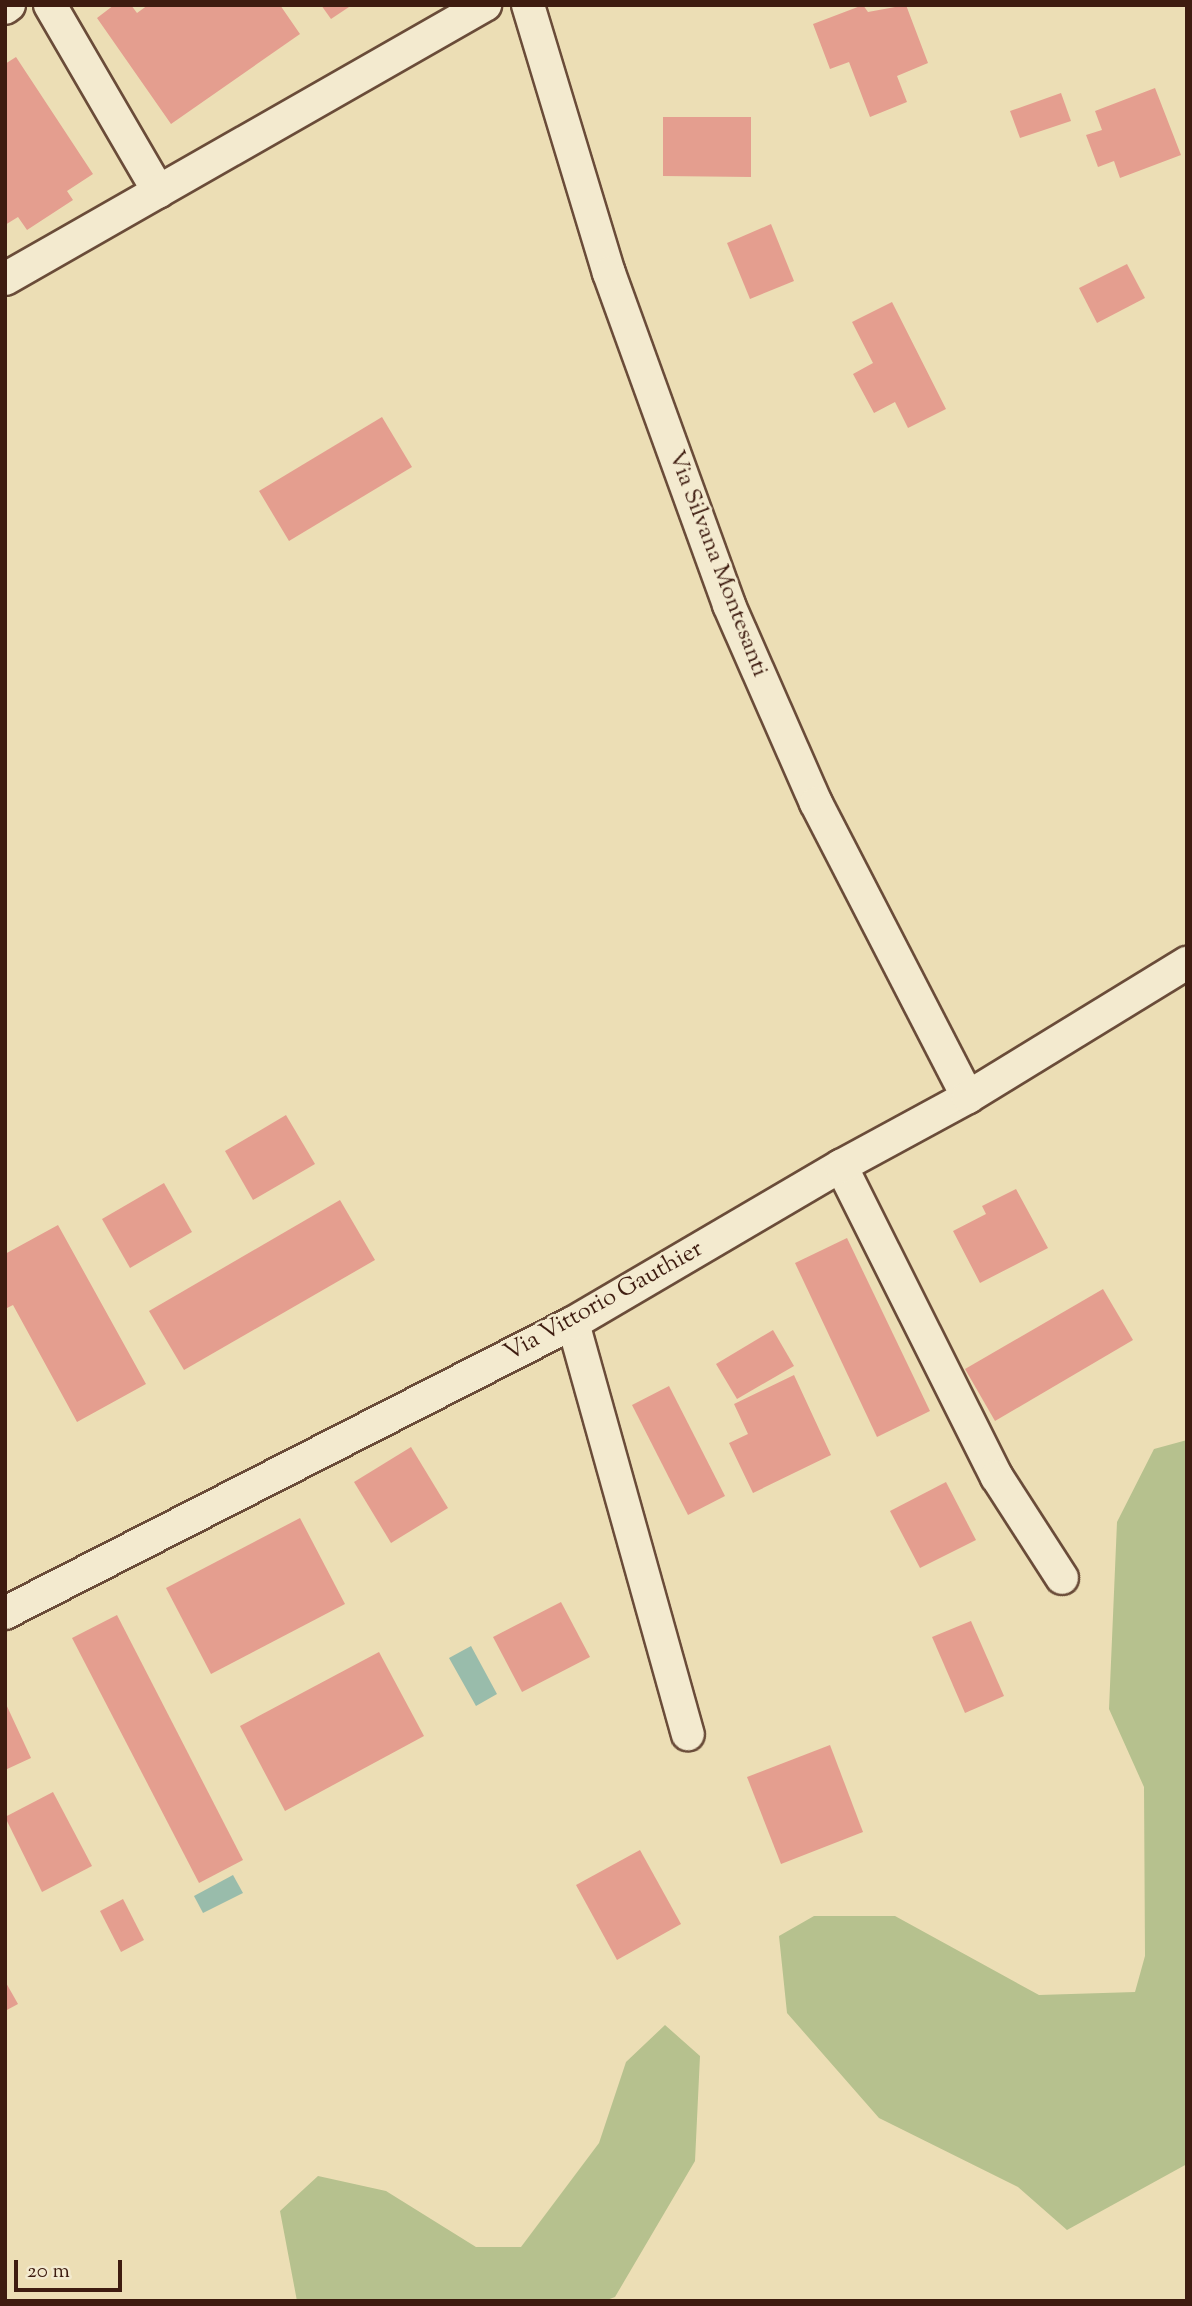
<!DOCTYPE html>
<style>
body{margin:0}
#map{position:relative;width:1192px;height:2306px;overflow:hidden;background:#ecdeb5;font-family:"Sorts Mill Goudy",serif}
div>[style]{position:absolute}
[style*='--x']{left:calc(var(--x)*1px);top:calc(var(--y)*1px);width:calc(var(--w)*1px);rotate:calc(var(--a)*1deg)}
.green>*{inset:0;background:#b6c18e}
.water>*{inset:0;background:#99bcab}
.building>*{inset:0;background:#e49e8f}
.roads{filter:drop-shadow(2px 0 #6a4c39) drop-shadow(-2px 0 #6a4c39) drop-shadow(0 2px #6a4c39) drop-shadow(0 -2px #6a4c39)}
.minor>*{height:32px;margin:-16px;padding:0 16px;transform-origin:16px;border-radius:16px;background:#f3eacf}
span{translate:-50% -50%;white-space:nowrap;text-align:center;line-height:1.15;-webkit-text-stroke:5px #f3eacf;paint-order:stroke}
.street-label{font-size:24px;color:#3e1c10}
.frame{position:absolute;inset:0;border:7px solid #3e1c10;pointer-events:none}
.scale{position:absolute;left:14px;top:2260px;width:108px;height:32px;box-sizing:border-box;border:4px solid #3e1c10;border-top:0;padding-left:9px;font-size:21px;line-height:24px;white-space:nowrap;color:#3e1c10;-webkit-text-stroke:5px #f3eacf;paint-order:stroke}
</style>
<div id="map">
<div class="green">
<div style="clip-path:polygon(1187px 1440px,1187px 2164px,1067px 2230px,1018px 2187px,879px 2118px,787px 2013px,779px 1936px,814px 1916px,895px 1916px,1039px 1995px,1135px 1992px,1145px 1956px,1144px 1787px,1109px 1709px,1117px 1522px,1154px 1449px)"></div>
<div style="clip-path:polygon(665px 2025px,700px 2056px,695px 2161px,615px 2297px,604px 2301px,297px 2301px,280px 2211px,318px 2176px,386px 2191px,476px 2247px,521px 2247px,599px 2143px,626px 2062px)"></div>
</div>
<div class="water">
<div style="clip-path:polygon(471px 1646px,497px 1694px,476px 1706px,449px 1658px)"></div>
<div style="clip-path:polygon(233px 1875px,243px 1893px,203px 1913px,194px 1896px)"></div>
</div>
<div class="building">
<div style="clip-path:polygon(114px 5px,131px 5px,137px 13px,148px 5px,280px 5px,300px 34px,171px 124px,97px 18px)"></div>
<div style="clip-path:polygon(321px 5px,352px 5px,331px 19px)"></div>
<div style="clip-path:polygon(863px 5px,868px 12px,906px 5px,928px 63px,897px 76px,907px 102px,870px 117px,849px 62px,830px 69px,813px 24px)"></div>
<div style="clip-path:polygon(16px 57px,93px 174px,67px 191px,73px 200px,27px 230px,18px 217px,5px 225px,5px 64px)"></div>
<div style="clip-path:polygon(1155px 88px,1181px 155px,1120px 178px,1114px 161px,1098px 167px,1086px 135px,1102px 130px,1095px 111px)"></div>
<div style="clip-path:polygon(1061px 93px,1071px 121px,1020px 138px,1010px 111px)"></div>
<div style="clip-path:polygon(663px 117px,751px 117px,751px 177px,663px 176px)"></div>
<div style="clip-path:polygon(771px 224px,794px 281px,750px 299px,727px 243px)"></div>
<div style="clip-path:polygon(1127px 264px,1145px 298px,1097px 323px,1079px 288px)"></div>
<div style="clip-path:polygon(892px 302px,946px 409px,908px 428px,895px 402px,874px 413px,853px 374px,873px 363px,852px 322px)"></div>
<div style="clip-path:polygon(382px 417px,412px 467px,289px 541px,259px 491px)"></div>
<div style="clip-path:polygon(286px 1115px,315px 1164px,253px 1200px,225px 1151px)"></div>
<div style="clip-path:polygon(164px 1183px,192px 1232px,130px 1268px,102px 1219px)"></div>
<div style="clip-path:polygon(1016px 1189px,1048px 1248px,980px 1283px,953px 1231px,986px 1214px,982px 1206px)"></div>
<div style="clip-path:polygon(340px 1200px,375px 1260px,184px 1370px,149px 1311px)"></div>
<div style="clip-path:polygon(58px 1225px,146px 1384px,77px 1422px,13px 1305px,5px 1309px,5px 1254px)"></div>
<div style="clip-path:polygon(847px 1238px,930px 1411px,877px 1437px,795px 1263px)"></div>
<div style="clip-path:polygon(1103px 1289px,1133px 1340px,995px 1421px,965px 1369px)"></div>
<div style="clip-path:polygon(773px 1330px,794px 1366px,737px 1399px,716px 1364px)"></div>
<div style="clip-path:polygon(794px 1375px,831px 1455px,753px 1493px,729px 1443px,748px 1434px,734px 1404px)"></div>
<div style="clip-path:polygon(669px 1386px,725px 1496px,688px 1515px,632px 1405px)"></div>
<div style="clip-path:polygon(411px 1447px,448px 1508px,391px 1543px,354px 1482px)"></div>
<div style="clip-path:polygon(946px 1482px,976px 1540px,920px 1568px,890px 1511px)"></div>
<div style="clip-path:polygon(300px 1518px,345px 1604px,211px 1674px,166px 1588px)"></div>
<div style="clip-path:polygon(561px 1602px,590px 1657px,522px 1692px,493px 1637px)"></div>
<div style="clip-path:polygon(117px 1615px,243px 1860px,199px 1883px,72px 1638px)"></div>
<div style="clip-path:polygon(971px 1621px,1004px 1696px,965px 1713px,932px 1637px)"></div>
<div style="clip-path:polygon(379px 1652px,424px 1736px,285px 1811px,240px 1726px)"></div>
<div style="clip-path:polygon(5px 1702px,31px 1758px,5px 1770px)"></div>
<div style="clip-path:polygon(830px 1745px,863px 1832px,781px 1864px,747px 1777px)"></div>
<div style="clip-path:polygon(53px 1792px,92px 1866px,42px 1892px,5px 1817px)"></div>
<div style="clip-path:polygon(640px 1850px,681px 1924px,617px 1960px,576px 1885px)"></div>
<div style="clip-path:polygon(123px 1899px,144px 1940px,121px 1952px,100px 1911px)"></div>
<div style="clip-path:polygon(5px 1981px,18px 2004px,5px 2011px)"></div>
</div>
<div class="roads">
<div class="minor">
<div style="--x:50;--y:5;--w:216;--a:59.8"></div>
<div style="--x:528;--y:5;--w:280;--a:73.2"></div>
<div style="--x:609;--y:273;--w:353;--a:70.1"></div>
<div style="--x:729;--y:605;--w:216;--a:66.3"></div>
<div style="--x:816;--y:803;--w:331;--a:62.7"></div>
<div style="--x:5;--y:8;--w:5;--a:-37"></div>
<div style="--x:5;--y:279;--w:553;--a:-29.72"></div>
<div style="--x:841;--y:1166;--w:348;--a:63.4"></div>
<div style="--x:997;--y:1477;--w:120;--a:57.2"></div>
<div style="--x:573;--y:1323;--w:427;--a:74.4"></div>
<div style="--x:5;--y:1613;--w:638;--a:-27.05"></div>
<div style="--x:573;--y:1323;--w:311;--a:-30.4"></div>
<div style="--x:841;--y:1166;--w:145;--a:-28.5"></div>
<div style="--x:968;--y:1097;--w:257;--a:-31.5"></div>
</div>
</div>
<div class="street-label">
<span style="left:717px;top:564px;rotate:69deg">Via Silvana Montesanti</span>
<span style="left:604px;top:1302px;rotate:-29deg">Via Vittorio Gauthier</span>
</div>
<div class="frame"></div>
<div class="scale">20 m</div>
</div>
